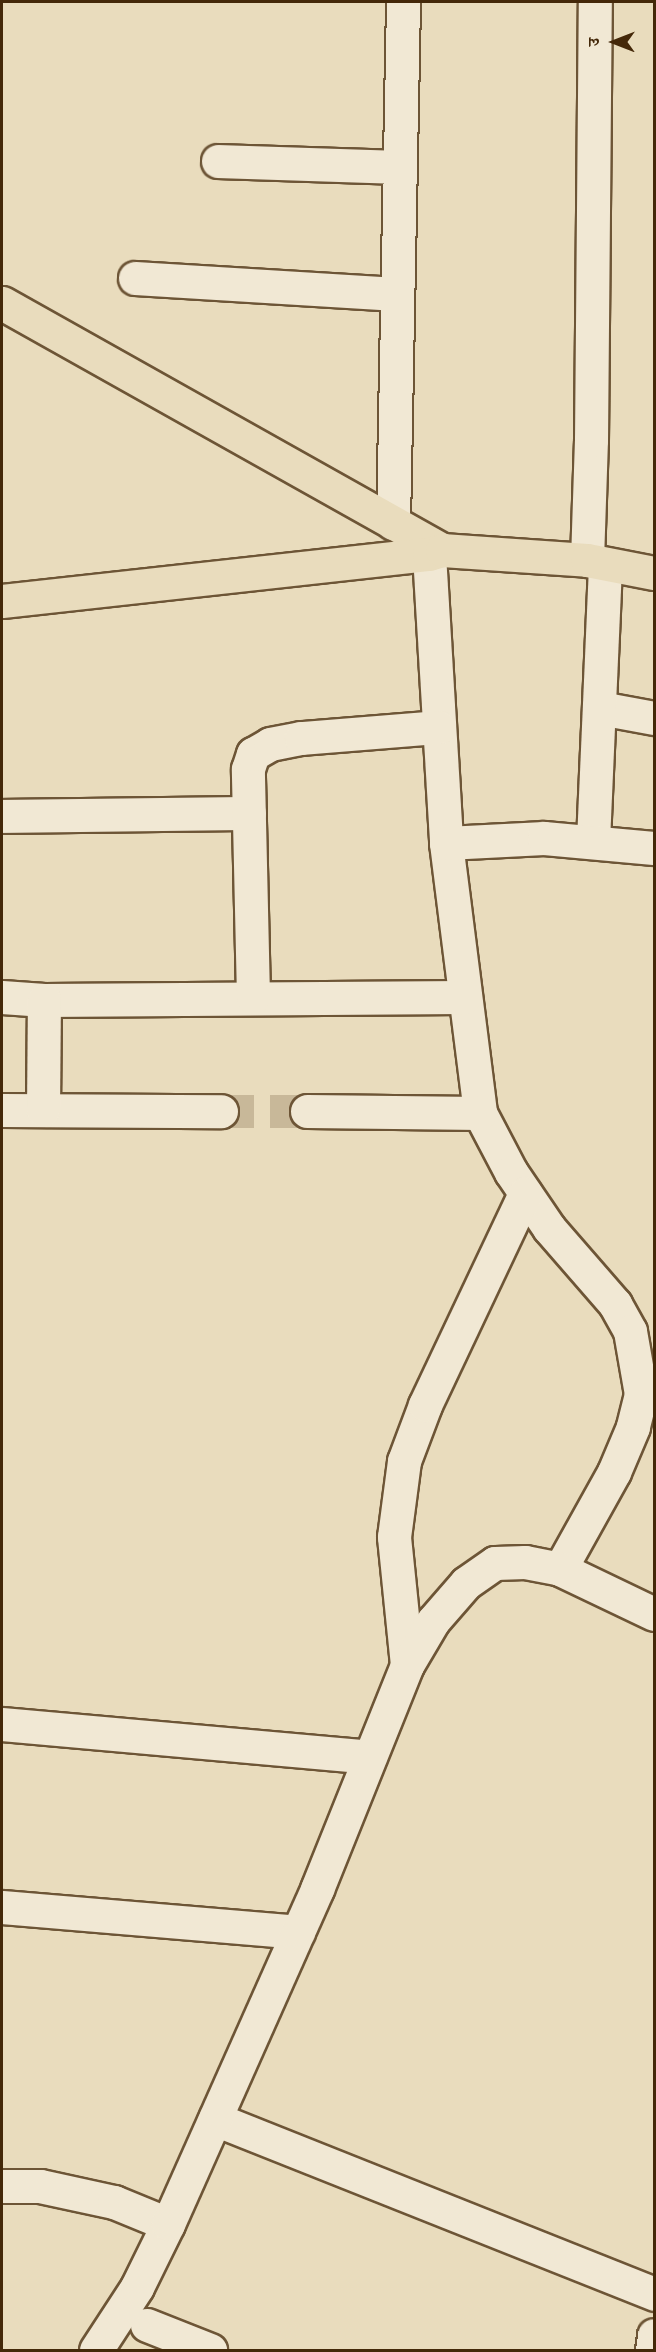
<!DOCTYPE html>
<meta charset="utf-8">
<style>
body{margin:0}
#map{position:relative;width:656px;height:2352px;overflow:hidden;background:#e9dcbd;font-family:"Sorts Mill Goudy","Noto Serif Devanagari",serif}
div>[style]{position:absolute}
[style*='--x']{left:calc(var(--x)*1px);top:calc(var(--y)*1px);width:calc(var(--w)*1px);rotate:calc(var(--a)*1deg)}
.minor-tunnel>*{height:33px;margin-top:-16.5px;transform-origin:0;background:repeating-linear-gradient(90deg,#c8b899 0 33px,transparent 0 49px)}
.roads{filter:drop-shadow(2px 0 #6d5536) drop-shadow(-2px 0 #6d5536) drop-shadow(0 2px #6d5536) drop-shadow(0 -2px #6d5536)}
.minor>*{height:33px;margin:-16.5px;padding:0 16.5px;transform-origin:16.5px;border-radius:16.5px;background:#f1e8d4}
.major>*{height:33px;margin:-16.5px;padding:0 16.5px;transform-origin:16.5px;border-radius:16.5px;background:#e9dcbd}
span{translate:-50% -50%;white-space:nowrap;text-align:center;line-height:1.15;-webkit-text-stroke:4.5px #f1e8d4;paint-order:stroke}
.frame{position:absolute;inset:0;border:3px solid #442809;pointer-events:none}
.north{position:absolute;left:584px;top:12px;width:60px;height:60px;-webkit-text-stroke:4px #f1e8d4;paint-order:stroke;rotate:270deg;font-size:16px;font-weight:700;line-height:24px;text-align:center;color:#442809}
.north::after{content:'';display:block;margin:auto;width:21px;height:27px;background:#442809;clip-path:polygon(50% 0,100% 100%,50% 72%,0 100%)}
</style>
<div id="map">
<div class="minor-tunnel">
<div style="--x:221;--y:1111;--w:86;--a:0"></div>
</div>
<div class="roads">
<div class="minor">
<div style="--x:218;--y:161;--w:181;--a:1.9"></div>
<div style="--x:135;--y:278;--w:262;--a:3.5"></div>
<div style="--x:393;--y:523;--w:521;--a:-88.9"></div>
<div style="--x:429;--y:554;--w:289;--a:86.6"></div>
<div style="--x:446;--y:843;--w:272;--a:82.8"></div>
<div style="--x:480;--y:1113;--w:67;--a:62.3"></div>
<div style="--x:511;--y:1172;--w:68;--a:55.8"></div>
<div style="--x:549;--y:1228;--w:101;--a:49"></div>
<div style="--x:615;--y:1304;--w:31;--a:61"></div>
<div style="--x:630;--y:1331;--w:64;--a:80.1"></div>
<div style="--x:641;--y:1394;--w:34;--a:104"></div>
<div style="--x:633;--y:1427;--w:49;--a:112.9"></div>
<div style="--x:614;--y:1472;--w:111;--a:119.1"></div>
<div style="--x:587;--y:560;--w:120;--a:-88.1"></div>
<div style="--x:591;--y:440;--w:438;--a:-89.5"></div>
<div style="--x:600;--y:708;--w:55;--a:10.5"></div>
<div style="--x:2;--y:816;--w:247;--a:-0.7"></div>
<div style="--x:593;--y:841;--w:277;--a:-87.5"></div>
<div style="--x:446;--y:843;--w:98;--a:-2.9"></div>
<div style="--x:544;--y:838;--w:110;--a:5.2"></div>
<div style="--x:2;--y:997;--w:42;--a:4.1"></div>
<div style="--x:44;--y:1000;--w:420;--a:-0.4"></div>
<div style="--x:253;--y:997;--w:228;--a:-91.3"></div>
<div style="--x:248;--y:769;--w:16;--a:-72"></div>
<div style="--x:253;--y:754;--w:20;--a:-30"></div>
<div style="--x:270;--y:744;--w:32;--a:-11"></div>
<div style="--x:301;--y:738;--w:138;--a:-4.6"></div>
<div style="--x:2;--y:1110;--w:219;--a:0.3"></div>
<div style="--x:43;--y:1110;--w:110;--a:-89.5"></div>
<div style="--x:307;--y:1111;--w:173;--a:0.7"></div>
<div style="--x:407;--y:1665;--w:129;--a:-95.8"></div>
<div style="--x:394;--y:1537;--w:77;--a:-82.5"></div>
<div style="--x:404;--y:1461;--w:60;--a:-69.4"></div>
<div style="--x:425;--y:1405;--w:234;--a:-64.7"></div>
<div style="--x:2;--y:1724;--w:369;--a:5.1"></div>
<div style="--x:2;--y:1907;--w:297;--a:4.8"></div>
<div style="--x:215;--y:2119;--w:473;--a:21.7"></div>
<div style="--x:2;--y:2186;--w:38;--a:0"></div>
<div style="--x:40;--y:2186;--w:76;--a:12.2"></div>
<div style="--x:114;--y:2202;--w:58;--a:22.2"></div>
<div style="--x:147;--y:2325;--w:68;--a:21.6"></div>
<div style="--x:96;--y:2350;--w:75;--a:-56.9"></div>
<div style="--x:137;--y:2287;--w:70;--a:-63.8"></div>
<div style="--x:168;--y:2224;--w:367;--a:-66"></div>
<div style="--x:317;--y:1889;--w:241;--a:-68.1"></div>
<div style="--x:407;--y:1665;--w:51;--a:-59.4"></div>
<div style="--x:433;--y:1621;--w:50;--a:-49"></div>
<div style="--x:466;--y:1583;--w:35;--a:-35"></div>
<div style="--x:495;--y:1563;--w:30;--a:-2"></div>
<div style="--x:525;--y:1562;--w:36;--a:11"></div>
<div style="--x:560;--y:1569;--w:104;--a:25.6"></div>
<div style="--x:652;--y:2350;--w:15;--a:-82"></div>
</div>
<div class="major">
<div style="--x:2;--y:303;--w:505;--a:29.31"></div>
<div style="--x:2;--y:601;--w:430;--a:-6.3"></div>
<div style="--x:429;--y:554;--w:14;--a:-17"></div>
<div style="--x:442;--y:550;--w:145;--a:3.9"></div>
<div style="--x:587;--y:560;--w:68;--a:11"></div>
</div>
</div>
<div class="frame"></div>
<div class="north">उ</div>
</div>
